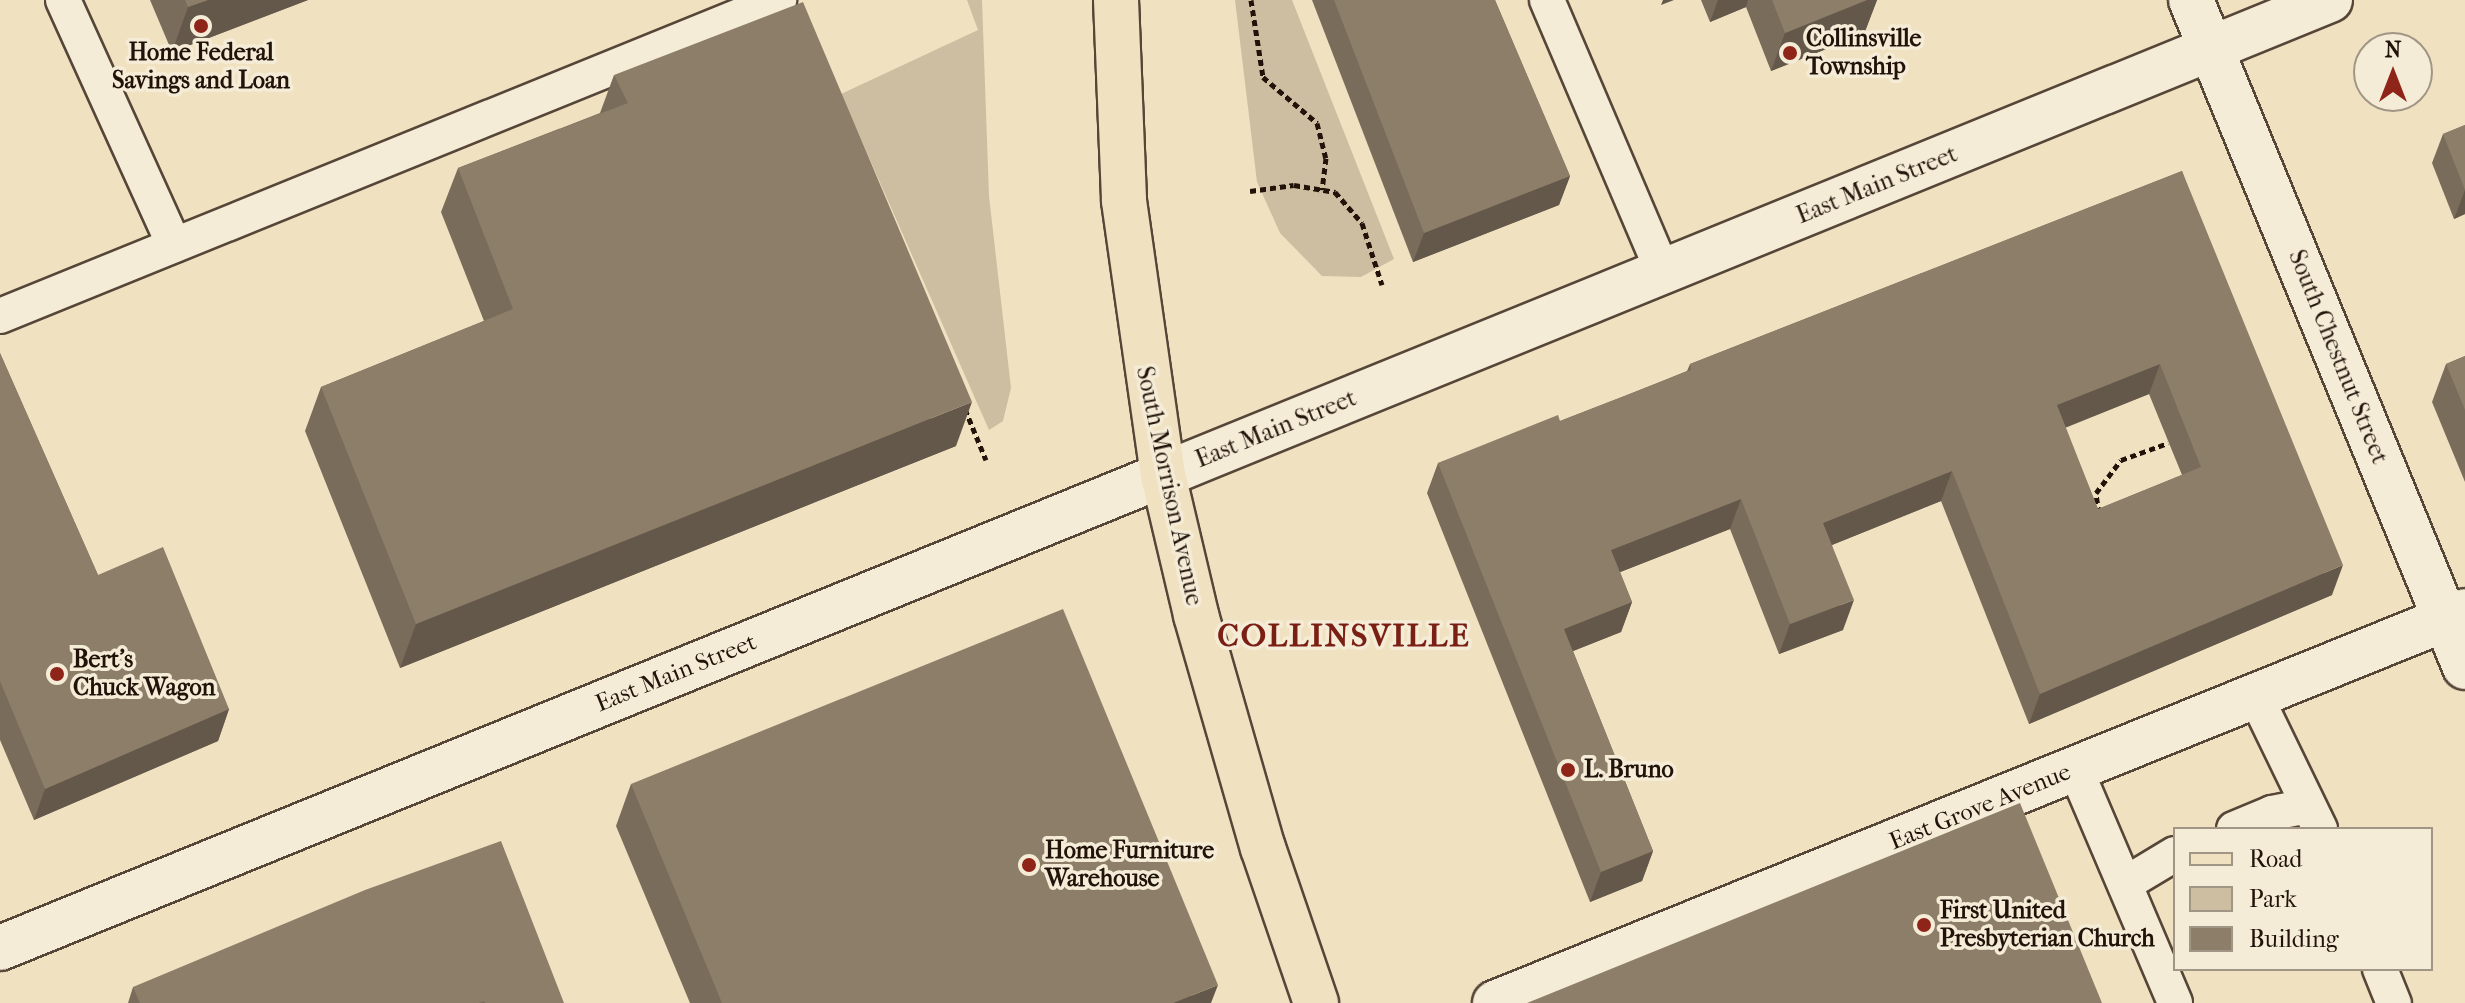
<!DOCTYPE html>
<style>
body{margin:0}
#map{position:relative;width:2465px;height:1003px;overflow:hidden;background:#f0e1c1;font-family:"IM FELL French Canon",serif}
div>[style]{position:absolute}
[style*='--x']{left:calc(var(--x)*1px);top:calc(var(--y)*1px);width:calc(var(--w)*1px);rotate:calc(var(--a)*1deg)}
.green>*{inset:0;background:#cdbea2}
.path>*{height:5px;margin-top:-2.5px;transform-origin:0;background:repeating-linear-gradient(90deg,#22130a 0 6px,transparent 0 10px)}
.roads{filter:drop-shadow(2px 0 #564638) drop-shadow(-2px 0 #564638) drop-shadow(0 2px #564638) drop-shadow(0 -2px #564638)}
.service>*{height:34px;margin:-17px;padding:0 17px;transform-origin:17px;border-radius:17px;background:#f5ecd7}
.minor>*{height:44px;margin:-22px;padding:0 22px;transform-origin:22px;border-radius:22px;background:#f5ecd7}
.tertiary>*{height:44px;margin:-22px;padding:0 22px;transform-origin:22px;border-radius:22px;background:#f5ecd7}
.secondary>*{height:44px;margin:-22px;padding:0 22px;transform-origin:22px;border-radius:22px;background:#f5ecd7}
.primary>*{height:44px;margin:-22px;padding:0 22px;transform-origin:22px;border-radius:22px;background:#f0e1c1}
.wall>*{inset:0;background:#796c5a}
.shaded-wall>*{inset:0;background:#63584a}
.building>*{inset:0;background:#8d7e69}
.dots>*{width:22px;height:22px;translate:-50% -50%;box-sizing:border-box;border:4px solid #f5ecd7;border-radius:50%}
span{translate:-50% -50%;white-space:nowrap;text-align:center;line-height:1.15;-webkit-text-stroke:7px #f5ecd7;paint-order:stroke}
.poi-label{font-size:24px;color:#22130a;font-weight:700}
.left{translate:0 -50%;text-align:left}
.street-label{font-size:24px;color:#22130a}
.district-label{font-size:32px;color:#7a1f14;font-weight:700;letter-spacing:2px}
.legend{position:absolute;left:2173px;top:827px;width:260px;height:144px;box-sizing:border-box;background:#f5ecd7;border:2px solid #a19585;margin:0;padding:10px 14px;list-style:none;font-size:24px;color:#22130a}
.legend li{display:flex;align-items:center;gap:16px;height:40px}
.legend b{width:40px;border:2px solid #a19585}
.north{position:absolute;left:2353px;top:32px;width:80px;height:80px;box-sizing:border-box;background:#f5ecd7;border:2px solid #a19585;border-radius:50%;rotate:0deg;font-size:22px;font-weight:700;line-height:32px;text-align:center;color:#22130a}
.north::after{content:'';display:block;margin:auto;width:28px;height:36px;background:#8f2418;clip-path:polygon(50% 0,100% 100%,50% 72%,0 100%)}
</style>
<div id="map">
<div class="green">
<div style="clip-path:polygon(967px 0,982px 0,989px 196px,1011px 388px,1003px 421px,989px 430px,841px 94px,978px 30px)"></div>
<div style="clip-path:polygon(1235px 0,1292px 0,1394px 259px,1361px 277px,1322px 276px,1280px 233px,1257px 182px)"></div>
</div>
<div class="path">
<div style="--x:1251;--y:0;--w:78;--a:81.1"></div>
<div style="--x:1263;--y:77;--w:71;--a:40.4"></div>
<div style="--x:1317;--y:123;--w:36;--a:76"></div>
<div style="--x:1326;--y:158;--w:32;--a:97"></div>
<div style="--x:1250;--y:191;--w:44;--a:-7.8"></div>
<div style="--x:1294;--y:185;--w:42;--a:9.7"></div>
<div style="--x:1335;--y:192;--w:41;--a:48.9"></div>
<div style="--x:1362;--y:223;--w:65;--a:72.1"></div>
<div style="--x:965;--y:409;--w:55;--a:67.6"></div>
<div style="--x:2099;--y:513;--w:20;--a:-99"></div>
<div style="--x:2096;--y:493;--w:41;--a:-52.9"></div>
<div style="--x:2121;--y:460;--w:50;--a:-19.9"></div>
</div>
<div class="roads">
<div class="service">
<div style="--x:63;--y:0;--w:269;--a:65.6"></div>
<div style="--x:1547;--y:0;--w:296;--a:66.9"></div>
<div style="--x:0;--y:316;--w:841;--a:-22.08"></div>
<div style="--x:2255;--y:695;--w:149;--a:64.1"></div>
<div style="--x:2075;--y:768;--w:255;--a:66.9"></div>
<div style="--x:2234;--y:829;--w:41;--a:-22.8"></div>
<div style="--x:2272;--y:813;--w:37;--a:-11"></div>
<div style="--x:2125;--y:884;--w:58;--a:-31"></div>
<div style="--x:2380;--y:969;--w:37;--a:68"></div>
</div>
<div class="minor">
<div style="--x:2191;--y:0;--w:721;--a:67.67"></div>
<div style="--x:1495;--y:1003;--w:1046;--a:-22"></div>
</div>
<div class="tertiary">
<div style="--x:1163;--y:475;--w:1260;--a:-22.15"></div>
</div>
<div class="secondary">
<div style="--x:0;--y:948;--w:1256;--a:-22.13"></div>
</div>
<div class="primary">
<div style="--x:1116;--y:0;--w:201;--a:87.7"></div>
<div style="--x:1124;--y:201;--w:277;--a:81.9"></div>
<div style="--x:1163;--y:475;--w:144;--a:76.7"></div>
<div style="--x:1196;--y:615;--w:242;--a:74"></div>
<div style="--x:1263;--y:848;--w:164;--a:71.1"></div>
</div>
</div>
<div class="wall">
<div style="clip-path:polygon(150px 0,308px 0,172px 52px)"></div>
<div style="clip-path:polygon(1312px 0,1495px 0,1570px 176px,1559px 205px,1413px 262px)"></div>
<div style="clip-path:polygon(1701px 0,1877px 0,1864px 34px,1771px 71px,1746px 7px,1710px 22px)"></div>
<div style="clip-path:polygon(614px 75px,956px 446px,400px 668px,305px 431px,321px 387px,484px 321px,441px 212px,458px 168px,600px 113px)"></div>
<div style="clip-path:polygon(2465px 125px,2465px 214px,2454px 219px,2432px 163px,2443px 134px)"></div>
<div style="clip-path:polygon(evenodd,2182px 171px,2332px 595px,2029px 724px,1941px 501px,1832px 545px,1843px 630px,1779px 654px,1730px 529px,1620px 572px,1632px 602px,1621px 632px,1573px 651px,1653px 851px,1642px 881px,1590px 902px,1427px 493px,1438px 463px,1560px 421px,1627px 395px,1687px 371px,1690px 364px,2182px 171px,2149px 394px,2182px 475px,2098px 509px,2065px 428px,2149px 394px)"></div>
<div style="clip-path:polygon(0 353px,98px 575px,229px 709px,218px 741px,34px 820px,0 740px)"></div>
<div style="clip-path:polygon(2465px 356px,2465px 482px,2432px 402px,2446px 364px)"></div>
<div style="clip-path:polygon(631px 784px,1211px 1003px,690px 1003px,616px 826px)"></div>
<div style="clip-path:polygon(133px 987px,564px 1003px,128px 1003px)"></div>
</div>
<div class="shaded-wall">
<div style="clip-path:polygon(208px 0,308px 0,172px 52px,188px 7px)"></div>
<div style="clip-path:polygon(1663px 0,1674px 0,1661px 5px)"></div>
<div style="clip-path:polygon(1718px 0,1748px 0,1746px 7px,1710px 22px)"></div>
<div style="clip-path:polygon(1867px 0,1877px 0,1864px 34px,1771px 71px,1785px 33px)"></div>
<div style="clip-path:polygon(1570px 176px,1559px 205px,1413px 262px,1424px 233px)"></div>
<div style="clip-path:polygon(2465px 189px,2465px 214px,2454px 219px,2465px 190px)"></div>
<div style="clip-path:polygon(2160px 364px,2149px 394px,2046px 435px,2057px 405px)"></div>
<div style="clip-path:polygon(972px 402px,956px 446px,400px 668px,416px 624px)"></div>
<div style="clip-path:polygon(1952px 471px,1941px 501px,1812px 553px,1823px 523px)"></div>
<div style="clip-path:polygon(1741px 499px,1730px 529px,1600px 580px,1611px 550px)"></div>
<div style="clip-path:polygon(2343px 565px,2332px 595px,2029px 724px,2040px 694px)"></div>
<div style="clip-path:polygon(1854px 600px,1843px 630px,1779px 654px,1790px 624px)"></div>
<div style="clip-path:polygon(1632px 602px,1621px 632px,1553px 659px,1564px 629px)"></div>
<div style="clip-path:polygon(229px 709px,218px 741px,34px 820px,45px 789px)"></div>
<div style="clip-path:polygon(1653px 851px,1642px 881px,1590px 902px,1601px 872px)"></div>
<div style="clip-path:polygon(1218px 985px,1211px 1003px,1173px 1003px)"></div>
</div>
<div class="building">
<div style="clip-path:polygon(185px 0,208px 0,188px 7px)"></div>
<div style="clip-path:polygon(1334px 0,1495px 0,1570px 176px,1424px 233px)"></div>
<div style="clip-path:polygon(1772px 0,1867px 0,1785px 33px)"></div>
<div style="clip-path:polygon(803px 2px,972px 402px,416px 624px,321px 387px,513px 309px,458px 168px,628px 103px,614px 75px)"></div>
<div style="clip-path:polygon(2465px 125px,2465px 190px,2443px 134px)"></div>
<div style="clip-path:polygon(evenodd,2182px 171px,2343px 565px,2040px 694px,1952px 471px,1823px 523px,1854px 600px,1790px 624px,1741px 499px,1611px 550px,1632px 602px,1564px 629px,1653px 851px,1601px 872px,1438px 463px,1558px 415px,1560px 421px,1627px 395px,1691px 370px,1690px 364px,2182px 171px,2160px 364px,2201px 467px,2098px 509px,2057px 405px,2160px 364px)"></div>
<div style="clip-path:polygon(0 353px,98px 575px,163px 547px,229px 709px,45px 789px,0 681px)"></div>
<div style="clip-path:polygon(2465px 356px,2465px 410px,2446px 364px)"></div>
<div style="clip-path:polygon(1063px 609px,1218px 985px,1173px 1003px,722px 1003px,631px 784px)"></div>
<div style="clip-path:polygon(2020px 803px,2102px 1003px,1527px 1003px)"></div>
<div style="clip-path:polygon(501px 841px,564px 1003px,485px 1003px,484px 1001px,479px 1003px,140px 1003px,133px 987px,365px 890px)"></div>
</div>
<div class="dots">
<div style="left:201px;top:26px;background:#8f2418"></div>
<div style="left:1790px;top:53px;background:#8f2418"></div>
<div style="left:57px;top:674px;background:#8f2418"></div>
<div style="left:1568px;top:770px;background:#8f2418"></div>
<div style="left:1029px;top:865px;background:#8f2418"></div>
<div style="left:1924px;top:925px;background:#8f2418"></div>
</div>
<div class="poi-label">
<span class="left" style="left:1806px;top:53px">Collinsville<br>Township</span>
<span style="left:201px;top:67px">Home Federal<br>Savings and Loan</span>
<span class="left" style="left:73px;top:674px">Bert's<br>Chuck Wagon</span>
<span class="left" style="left:1584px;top:770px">L. Bruno</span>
<span class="left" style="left:1045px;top:865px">Home Furniture<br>Warehouse</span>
<span class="left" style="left:1940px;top:925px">First United<br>Presbyterian Church</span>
</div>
<div class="street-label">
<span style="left:1877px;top:185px;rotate:-22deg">East Main Street</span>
<span style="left:2338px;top:357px;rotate:68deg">South Chestnut Street</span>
<span style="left:1276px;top:429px;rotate:-22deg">East Main Street</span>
<span style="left:1169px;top:486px;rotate:78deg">South Morrison Avenue</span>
<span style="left:676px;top:673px;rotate:-22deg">East Main Street</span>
<span style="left:1980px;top:807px;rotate:-22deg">East Grove Avenue</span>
</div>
<div class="district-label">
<span style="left:1344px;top:636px">COLLINSVILLE</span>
</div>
<ul class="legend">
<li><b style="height:10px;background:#f0e1c1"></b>Road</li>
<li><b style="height:22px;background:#cdbea2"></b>Park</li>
<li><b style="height:22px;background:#8d7e69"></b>Building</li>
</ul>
<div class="north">N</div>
</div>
